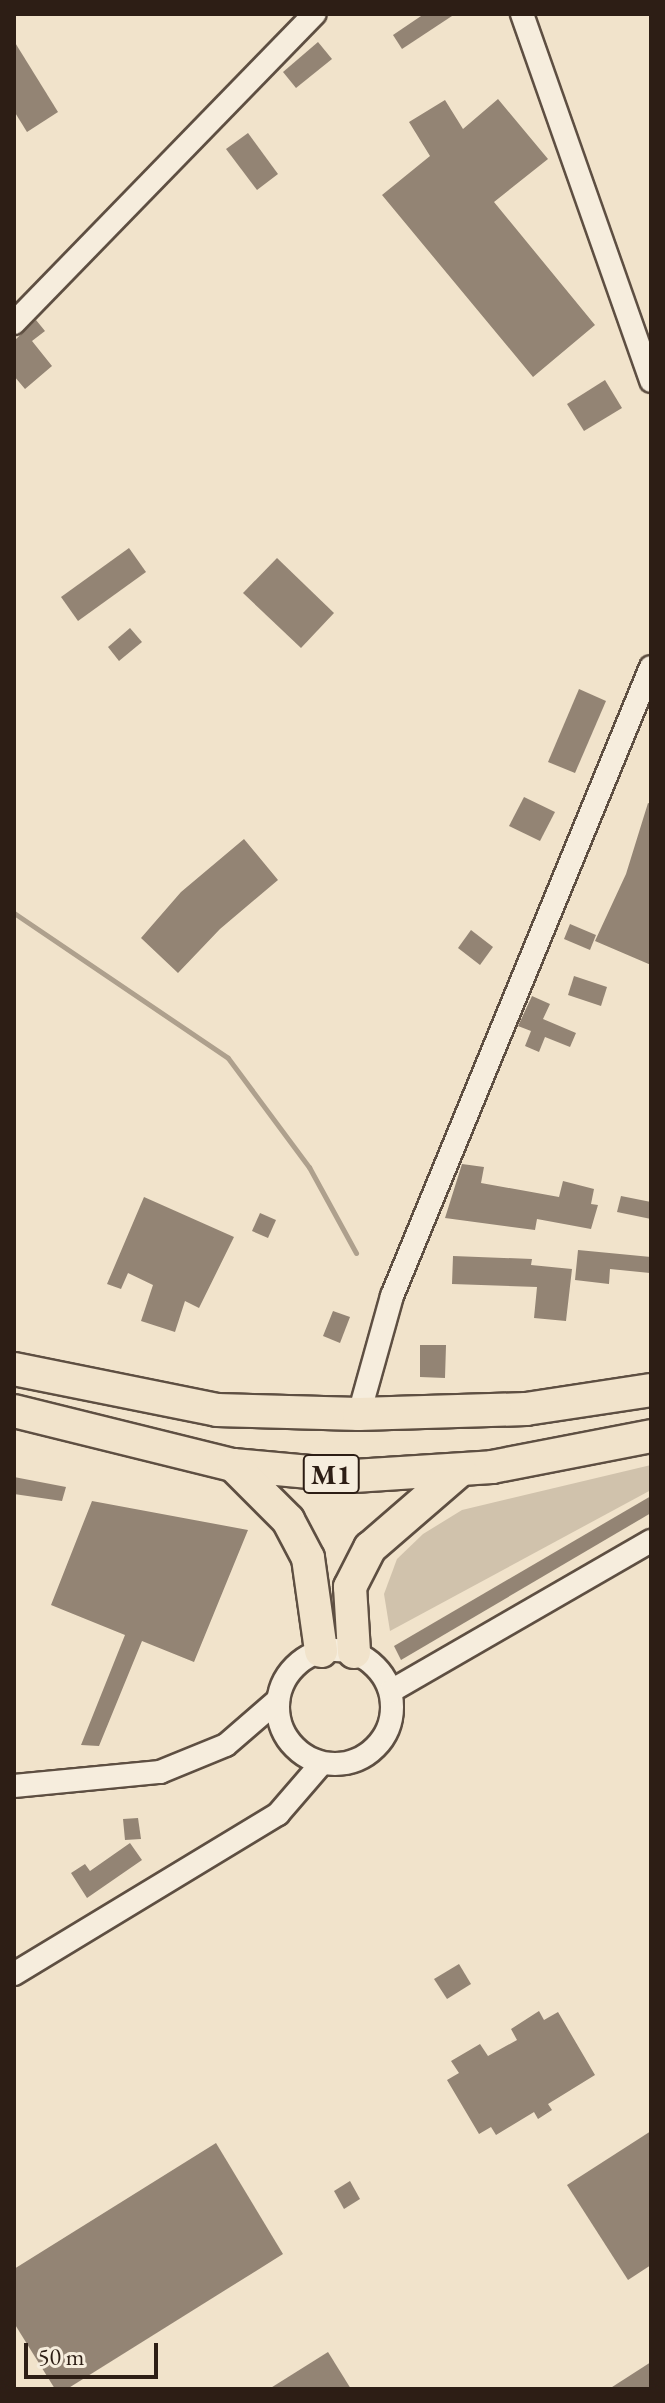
<!DOCTYPE html>
<style>
body{margin:0}
#map{position:relative;width:665px;height:2403px;overflow:hidden;background:#f1e3cb;font-family:"EB Garamond",serif}
div>[style]{position:absolute}
[style*='--x']{left:calc(var(--x)*1px);top:calc(var(--y)*1px);width:calc(var(--w)*1px);rotate:calc(var(--a)*1deg)}
.green>*{inset:0;background:#d0c2ac}
.stream>*{height:5px;margin:-2.5px;padding:0 2.5px;transform-origin:2.5px;border-radius:2.5px;background:#aea08d}
.building>*{inset:0;background:#938474}
.roads{filter:drop-shadow(2px 0 #5e4f42) drop-shadow(-2px 0 #5e4f42) drop-shadow(0 2px #5e4f42) drop-shadow(0 -2px #5e4f42)}
.minor>*{height:22px;margin:-11px;padding:0 11px;transform-origin:11px;border-radius:11px;background:#f6eddd}
.minor>.ring{margin:-11px;padding:0;box-sizing:content-box;background:none;border:22px solid #f6eddd;border-radius:50%}
.highway>*{height:32px;margin:-16px;padding:0 16px;transform-origin:16px;border-radius:16px;background:#f1e3cb}
span{translate:-50% -50%;white-space:nowrap;text-align:center;line-height:1.15;-webkit-text-stroke:6px #f6eddd;paint-order:stroke}
.shield-label span{padding:2px 6px;background:#f6eddd;border:2px solid;border-radius:6px;-webkit-text-stroke-width:0}
.shield-label{font-size:28px;color:#2d1e15;font-weight:700}
.frame{position:absolute;inset:0;border:16px solid #2d1e15;pointer-events:none}
.scale{position:absolute;left:24px;top:2343px;width:134px;height:36px;box-sizing:border-box;border:4px solid #2d1e15;border-top:0;padding-left:10px;font-size:24px;line-height:28px;white-space:nowrap;color:#2d1e15;-webkit-text-stroke:6px #f6eddd;paint-order:stroke}
</style>
<div id="map">
<div class="green">
<div style="clip-path:polygon(651px 1465px,651px 1490px,390px 1631px,384px 1594px,397px 1559px,423px 1534px,462px 1510px)"></div>
</div>
<div class="stream">
<div style="--x:14;--y:913;--w:258;--a:34.1"></div>
<div style="--x:228;--y:1058;--w:136;--a:53.4"></div>
<div style="--x:309;--y:1167;--w:98;--a:61.3"></div>
</div>
<div class="building">
<div style="clip-path:polygon(424px 14px,455px 14px,402px 49px,393px 35px)"></div>
<div style="clip-path:polygon(14px 41px,58px 112px,27px 132px,14px 111px)"></div>
<div style="clip-path:polygon(318px 42px,332px 59px,296px 88px,283px 72px)"></div>
<div style="clip-path:polygon(498px 99px,548px 159px,494px 202px,595px 325px,533px 377px,382px 195px,430px 156px,409px 122px,445px 100px,463px 129px)"></div>
<div style="clip-path:polygon(248px 133px,278px 174px,257px 190px,226px 149px)"></div>
<div style="clip-path:polygon(36px 320px,45px 331px,32px 341px,52px 366px,25px 389px,14px 376px,14px 341px)"></div>
<div style="clip-path:polygon(605px 380px,622px 408px,584px 431px,567px 404px)"></div>
<div style="clip-path:polygon(129px 548px,146px 572px,78px 621px,61px 597px)"></div>
<div style="clip-path:polygon(277px 558px,334px 613px,301px 648px,243px 593px)"></div>
<div style="clip-path:polygon(130px 628px,142px 642px,119px 661px,108px 647px)"></div>
<div style="clip-path:polygon(579px 689px,606px 701px,575px 773px,548px 762px)"></div>
<div style="clip-path:polygon(524px 797px,555px 812px,540px 841px,509px 826px)"></div>
<div style="clip-path:polygon(648px 803px,651px 804px,651px 965px,595px 941px,626px 874px)"></div>
<div style="clip-path:polygon(244px 839px,278px 880px,220px 929px,178px 973px,141px 938px,181px 892px)"></div>
<div style="clip-path:polygon(570px 924px,596px 935px,590px 950px,564px 939px)"></div>
<div style="clip-path:polygon(471px 930px,493px 947px,480px 965px,458px 948px)"></div>
<div style="clip-path:polygon(574px 976px,607px 987px,601px 1006px,568px 995px)"></div>
<div style="clip-path:polygon(532px 996px,550px 1004px,543px 1019px,576px 1033px,570px 1047px,545px 1037px,539px 1052px,525px 1046px,531px 1031px,518px 1026px)"></div>
<div style="clip-path:polygon(462px 1164px,484px 1167px,481px 1183px,559px 1197px,563px 1181px,594px 1189px,591px 1204px,598px 1205px,591px 1229px,537px 1219px,535px 1230px,445px 1218px)"></div>
<div style="clip-path:polygon(621px 1196px,651px 1202px,651px 1219px,617px 1212px)"></div>
<div style="clip-path:polygon(144px 1197px,234px 1237px,199px 1308px,185px 1301px,175px 1332px,141px 1321px,153px 1285px,128px 1273px,121px 1289px,107px 1284px)"></div>
<div style="clip-path:polygon(260px 1213px,276px 1220px,268px 1238px,252px 1231px)"></div>
<div style="clip-path:polygon(578px 1250px,651px 1257px,650px 1273px,610px 1269px,609px 1284px,575px 1280px)"></div>
<div style="clip-path:polygon(453px 1256px,532px 1259px,531px 1265px,572px 1269px,566px 1321px,534px 1318px,537px 1287px,452px 1284px)"></div>
<div style="clip-path:polygon(333px 1311px,350px 1317px,340px 1343px,323px 1336px)"></div>
<div style="clip-path:polygon(420px 1345px,446px 1345px,445px 1378px,420px 1377px)"></div>
<div style="clip-path:polygon(14px 1477px,66px 1487px,62px 1501px,14px 1494px)"></div>
<div style="clip-path:polygon(651px 1496px,651px 1513px,401px 1660px,394px 1646px)"></div>
<div style="clip-path:polygon(92px 1501px,248px 1530px,194px 1662px,142px 1641px,99px 1746px,81px 1745px,125px 1635px,51px 1605px)"></div>
<div style="clip-path:polygon(138px 1818px,141px 1839px,125px 1840px,123px 1819px)"></div>
<div style="clip-path:polygon(130px 1843px,142px 1860px,87px 1898px,71px 1873px,85px 1864px,90px 1871px)"></div>
<div style="clip-path:polygon(459px 1964px,471px 1984px,447px 1999px,434px 1979px)"></div>
<div style="clip-path:polygon(539px 2011px,544px 2020px,558px 2012px,595px 2075px,548px 2104px,552px 2110px,538px 2119px,534px 2112px,496px 2135px,491px 2127px,479px 2134px,447px 2080px,459px 2073px,451px 2061px,480px 2044px,488px 2056px,517px 2040px,511px 2029px)"></div>
<div style="clip-path:polygon(651px 2131px,651px 2265px,628px 2280px,567px 2185px)"></div>
<div style="clip-path:polygon(216px 2143px,283px 2254px,67px 2389px,55px 2389px,14px 2323px,14px 2269px)"></div>
<div style="clip-path:polygon(350px 2181px,360px 2199px,344px 2209px,334px 2191px)"></div>
<div style="clip-path:polygon(328px 2352px,351px 2389px,269px 2389px)"></div>
<div style="clip-path:polygon(651px 2362px,651px 2389px,609px 2389px)"></div>
</div>
<div class="roads">
<div class="minor">
<div style="--x:522;--y:14;--w:389;--a:70.6"></div>
<div style="--x:14;--y:323;--w:431;--a:-45.8"></div>
<div style="--x:359;--y:1414;--w:123;--a:-74.4"></div>
<div style="--x:392;--y:1296;--w:680;--a:-67.62"></div>
<div class="ring" style="left:278px;top:1650px;width:92px;height:92px"></div>
<div style="--x:391;--y:1691;--w:300;--a:-30"></div>
<div style="--x:14;--y:1786;--w:147;--a:-5.5"></div>
<div style="--x:160;--y:1772;--w:71;--a:-22.2"></div>
<div style="--x:226;--y:1745;--w:69;--a:-40.9"></div>
<div style="--x:14;--y:1974;--w:309;--a:-31.2"></div>
<div style="--x:278;--y:1814;--w:67;--a:-49.2"></div>
</div>
<div class="highway">
<div style="--x:14;--y:1369;--w:207;--a:11.4"></div>
<div style="--x:217;--y:1410;--w:142;--a:1.6"></div>
<div style="--x:359;--y:1414;--w:167;--a:-1.7"></div>
<div style="--x:526;--y:1409;--w:126;--a:-8.6"></div>
<div style="--x:14;--y:1411;--w:226;--a:13.9"></div>
<div style="--x:233;--y:1465;--w:121;--a:5.2"></div>
<div style="--x:354;--y:1476;--w:138;--a:-3.7"></div>
<div style="--x:492;--y:1467;--w:162;--a:-11"></div>
<div style="--x:233;--y:1465;--w:78;--a:45"></div>
<div style="--x:288;--y:1520;--w:43;--a:62.2"></div>
<div style="--x:308;--y:1558;--w:94;--a:82"></div>
<div style="--x:354;--y:1652;--w:65;--a:-93.5"></div>
<div style="--x:350;--y:1587;--w:44;--a:-62.9"></div>
<div style="--x:370;--y:1548;--w:119;--a:-40.9"></div>
</div>
</div>
<div class="shield-label">
<span style="left:331px;top:1474px">M1</span>
</div>
<div class="frame"></div>
<div class="scale">50 m</div>
</div>
